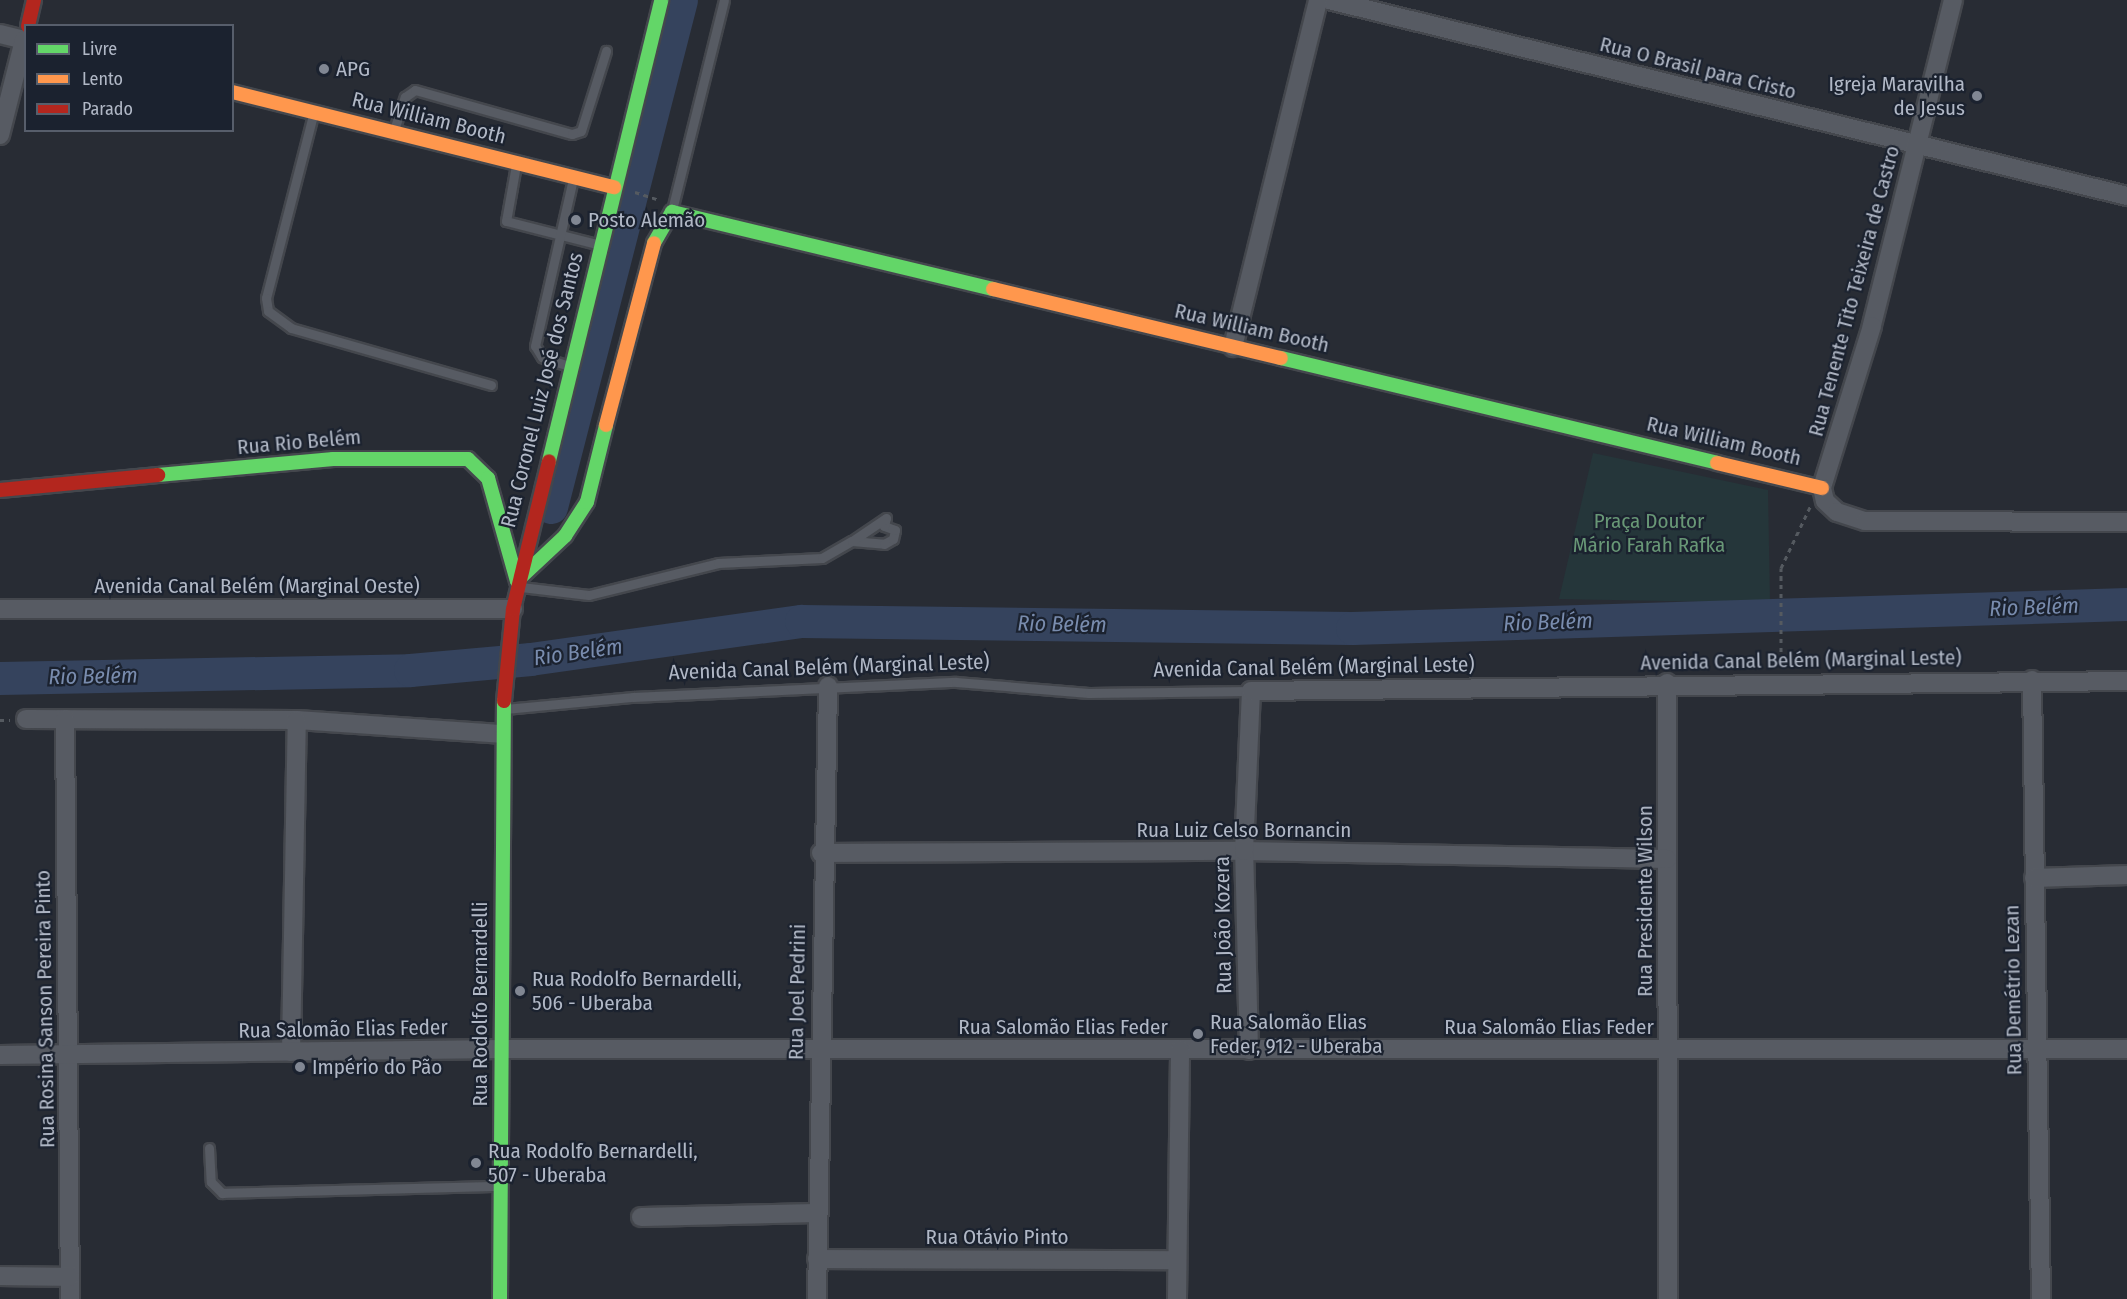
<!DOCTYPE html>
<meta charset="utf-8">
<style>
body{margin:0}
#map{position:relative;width:2127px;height:1299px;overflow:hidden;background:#282c34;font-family:"Fira Sans Condensed",sans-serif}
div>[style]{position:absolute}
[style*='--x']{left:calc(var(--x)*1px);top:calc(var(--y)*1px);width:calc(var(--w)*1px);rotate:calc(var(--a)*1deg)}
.green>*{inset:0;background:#25363a}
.river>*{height:33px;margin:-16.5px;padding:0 16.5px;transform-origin:16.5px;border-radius:16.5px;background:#35435d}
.path>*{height:3px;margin-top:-1.5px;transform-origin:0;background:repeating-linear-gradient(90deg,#555a60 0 4.5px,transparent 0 9px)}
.roads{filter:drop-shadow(2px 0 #44474d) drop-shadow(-2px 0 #44474d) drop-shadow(0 2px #44474d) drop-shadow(0 -2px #44474d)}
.lane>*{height:9px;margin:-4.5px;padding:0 4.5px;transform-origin:4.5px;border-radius:4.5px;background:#575b63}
.street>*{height:18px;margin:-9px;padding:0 9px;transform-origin:9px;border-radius:9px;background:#575b63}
.fast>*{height:14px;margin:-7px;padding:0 7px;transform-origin:7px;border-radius:7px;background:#63d668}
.slow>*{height:14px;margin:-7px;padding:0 7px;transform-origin:7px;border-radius:7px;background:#ff974d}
.jam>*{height:14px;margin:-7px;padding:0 7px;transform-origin:7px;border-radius:7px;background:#b3261e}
.dots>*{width:16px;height:16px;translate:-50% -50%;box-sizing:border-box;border:3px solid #1b222f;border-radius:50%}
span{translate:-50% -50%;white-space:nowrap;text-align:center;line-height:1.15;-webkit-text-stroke:4.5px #1b222f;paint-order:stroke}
.street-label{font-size:21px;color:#b1b8c6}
.poi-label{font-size:21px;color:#b1b8c6}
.left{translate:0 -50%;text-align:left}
.right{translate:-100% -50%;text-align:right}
.park-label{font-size:21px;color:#689776}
.water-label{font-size:22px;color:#798cae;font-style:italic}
.legend{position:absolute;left:24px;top:24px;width:210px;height:108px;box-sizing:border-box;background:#1b222f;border:2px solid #575e6b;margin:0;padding:8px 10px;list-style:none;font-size:18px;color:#b1b8c6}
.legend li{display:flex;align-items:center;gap:12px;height:30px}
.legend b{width:30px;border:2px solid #575e6b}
</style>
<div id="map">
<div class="green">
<div style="clip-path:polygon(1593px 453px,1768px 490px,1770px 603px,1559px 599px)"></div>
</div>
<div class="river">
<div style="--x:551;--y:507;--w:523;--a:-75.62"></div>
<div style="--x:0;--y:678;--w:410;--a:-1.1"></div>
<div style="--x:410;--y:670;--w:121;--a:-5.2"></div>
<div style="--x:530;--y:659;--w:274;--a:-8"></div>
<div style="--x:801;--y:621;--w:551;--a:0.73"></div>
<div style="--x:1352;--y:628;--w:775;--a:-1.77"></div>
</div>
<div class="path">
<div style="--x:635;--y:192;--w:23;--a:18"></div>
<div style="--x:1773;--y:666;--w:9;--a:-32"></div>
<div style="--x:1781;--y:661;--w:93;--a:-90"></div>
<div style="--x:1781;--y:568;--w:68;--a:-64.6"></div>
<div style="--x:0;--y:720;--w:10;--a:0"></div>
</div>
<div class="roads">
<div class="lane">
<div style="--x:313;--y:115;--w:189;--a:104.4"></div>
<div style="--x:266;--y:298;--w:13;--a:81"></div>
<div style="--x:268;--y:311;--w:29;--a:36"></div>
<div style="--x:291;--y:328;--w:208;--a:15.9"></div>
<div style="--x:394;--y:130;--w:35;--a:-72"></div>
<div style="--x:405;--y:97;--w:12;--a:-35"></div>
<div style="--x:415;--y:90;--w:163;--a:15.7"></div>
<div style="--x:572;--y:134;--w:9;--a:-18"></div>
<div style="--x:581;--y:131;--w:84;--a:-72.6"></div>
<div style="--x:516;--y:165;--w:57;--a:100.1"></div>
<div style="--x:506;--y:221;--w:97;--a:14.3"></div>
<div style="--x:672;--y:210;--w:216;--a:-76.1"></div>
<div style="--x:569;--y:366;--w:28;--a:-162"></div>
<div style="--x:542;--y:357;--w:13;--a:-122"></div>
<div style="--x:535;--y:346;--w:171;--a:-77.2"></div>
<div style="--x:521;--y:587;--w:68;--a:6.7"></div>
<div style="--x:589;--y:595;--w:133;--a:-13.9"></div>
<div style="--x:718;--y:563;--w:104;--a:-2.8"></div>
<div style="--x:822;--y:558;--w:34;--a:-30"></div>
<div style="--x:852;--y:541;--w:32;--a:5"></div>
<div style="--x:884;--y:544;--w:10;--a:-29"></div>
<div style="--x:893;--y:539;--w:9;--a:-77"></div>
<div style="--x:895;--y:530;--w:12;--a:-160"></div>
<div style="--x:884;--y:526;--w:8;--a:-76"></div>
<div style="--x:886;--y:518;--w:41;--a:145.9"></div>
<div style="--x:505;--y:709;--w:129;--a:-5.4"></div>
<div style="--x:633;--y:697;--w:323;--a:-2.7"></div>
<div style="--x:956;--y:682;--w:133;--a:4.7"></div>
<div style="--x:1089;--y:693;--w:162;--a:-0.7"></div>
<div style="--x:209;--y:1148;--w:34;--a:87"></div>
<div style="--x:211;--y:1182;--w:16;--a:45"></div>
<div style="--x:222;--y:1193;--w:276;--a:-1.5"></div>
</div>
<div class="street">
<div style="--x:1329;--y:0;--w:822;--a:13.8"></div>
<div style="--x:1953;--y:0;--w:336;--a:104"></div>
<div style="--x:1872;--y:326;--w:170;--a:107.2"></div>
<div style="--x:1822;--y:488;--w:13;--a:77"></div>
<div style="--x:1825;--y:501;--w:16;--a:43"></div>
<div style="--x:1837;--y:512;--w:29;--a:18"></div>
<div style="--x:1865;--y:521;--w:262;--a:0.2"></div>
<div style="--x:0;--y:34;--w:25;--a:14"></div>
<div style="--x:24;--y:40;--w:98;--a:104.2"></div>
<div style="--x:1233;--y:347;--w:357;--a:-76.2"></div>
<div style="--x:0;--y:609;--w:513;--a:0"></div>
<div style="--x:2032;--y:680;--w:619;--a:89.17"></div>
<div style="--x:1667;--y:683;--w:616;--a:89.91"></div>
<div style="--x:26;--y:719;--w:271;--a:0.2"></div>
<div style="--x:297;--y:720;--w:204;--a:3.9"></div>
<div style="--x:65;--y:719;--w:580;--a:89.51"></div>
<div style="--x:821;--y:853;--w:423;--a:-0.3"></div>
<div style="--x:1244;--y:851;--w:423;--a:1.1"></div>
<div style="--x:2034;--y:878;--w:93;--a:-1.8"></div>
<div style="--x:1249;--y:1050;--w:199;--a:-91.4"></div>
<div style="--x:1244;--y:851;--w:160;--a:-87.5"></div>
<div style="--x:1251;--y:691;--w:876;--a:-0.65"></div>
<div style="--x:291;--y:1052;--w:332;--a:-89"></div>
<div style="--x:0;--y:1055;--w:501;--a:-0.69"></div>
<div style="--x:501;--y:1049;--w:1626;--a:0"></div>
<div style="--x:641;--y:1217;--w:177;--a:-1.3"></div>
<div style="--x:817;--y:1259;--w:360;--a:0.2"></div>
<div style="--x:0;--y:1276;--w:70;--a:0.8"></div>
<div style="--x:817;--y:1299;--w:613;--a:-88.97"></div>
<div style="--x:1177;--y:1299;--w:250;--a:-89.3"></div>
</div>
<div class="fast">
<div style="--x:654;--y:243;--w:36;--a:-60"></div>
<div style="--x:672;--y:212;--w:330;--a:13.5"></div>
<div style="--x:1281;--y:358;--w:448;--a:13.5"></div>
<div style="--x:549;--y:461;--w:474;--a:-76.3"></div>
<div style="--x:158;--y:475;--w:176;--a:-5.2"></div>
<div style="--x:333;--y:459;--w:135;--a:0"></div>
<div style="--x:468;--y:459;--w:28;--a:44"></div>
<div style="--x:488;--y:478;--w:107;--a:74.3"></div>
<div style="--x:517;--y:581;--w:66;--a:-43.2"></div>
<div style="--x:565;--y:536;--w:40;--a:-57.1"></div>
<div style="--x:587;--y:502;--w:79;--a:-76.1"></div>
<div style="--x:500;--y:1299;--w:598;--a:-89.62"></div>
</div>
<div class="slow">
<div style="--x:232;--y:92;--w:394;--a:14"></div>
<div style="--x:993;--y:289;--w:296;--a:13.5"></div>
<div style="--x:606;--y:425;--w:188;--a:-75.2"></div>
<div style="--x:1717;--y:463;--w:108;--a:13.4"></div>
</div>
<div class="jam">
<div style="--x:28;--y:26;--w:27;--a:-77"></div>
<div style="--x:0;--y:490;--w:159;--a:-5.4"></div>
<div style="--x:504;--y:701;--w:92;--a:-84.4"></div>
<div style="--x:513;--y:609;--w:152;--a:-76.3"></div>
</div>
</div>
<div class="dots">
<div style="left:324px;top:69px;background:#818793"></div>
<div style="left:1977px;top:96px;background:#818793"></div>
<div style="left:576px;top:220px;background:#818793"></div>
<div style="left:520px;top:991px;background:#818793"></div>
<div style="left:1198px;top:1034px;background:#818793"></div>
<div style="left:300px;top:1067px;background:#818793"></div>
<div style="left:476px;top:1163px;background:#818793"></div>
</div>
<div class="street-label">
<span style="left:1698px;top:68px;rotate:14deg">Rua O Brasil para Cristo</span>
<span style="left:429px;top:118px;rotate:14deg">Rua William Booth</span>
<span style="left:1854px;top:291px;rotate:-75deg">Rua Tenente Tito Teixeira de Castro</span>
<span style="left:1252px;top:328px;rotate:13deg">Rua William Booth</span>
<span style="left:542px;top:390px;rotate:-76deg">Rua Coronel Luiz José dos Santos</span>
<span style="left:1724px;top:441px;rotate:13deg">Rua William Booth</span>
<span style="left:299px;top:442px;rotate:-5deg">Rua Rio Belém</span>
<span style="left:257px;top:586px">Avenida Canal Belém (Marginal Oeste)</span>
<span style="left:1801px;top:660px;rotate:-1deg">Avenida Canal Belém (Marginal Leste)</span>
<span style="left:829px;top:667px;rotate:-2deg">Avenida Canal Belém (Marginal Leste)</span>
<span style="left:1314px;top:667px;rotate:-1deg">Avenida Canal Belém (Marginal Leste)</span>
<span style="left:1244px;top:830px">Rua Luiz Celso Bornancin</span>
<span style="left:1645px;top:901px;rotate:-90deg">Rua Presidente Wilson</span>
<span style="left:1223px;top:925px;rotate:-91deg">Rua João Kozera</span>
<span style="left:2013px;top:990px;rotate:-91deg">Rua Demétrio Lezan</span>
<span style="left:797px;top:992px;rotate:-89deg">Rua Joel Pedrini</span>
<span style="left:480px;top:1004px;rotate:-90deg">Rua Rodolfo Bernardelli</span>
<span style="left:45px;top:1009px;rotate:-91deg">Rua Rosina Sanson Pereira Pinto</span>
<span style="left:1063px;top:1027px">Rua Salomão Elias Feder</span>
<span style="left:1549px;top:1027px">Rua Salomão Elias Feder</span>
<span style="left:343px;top:1029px;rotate:-1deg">Rua Salomão Elias Feder</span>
<span style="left:997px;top:1237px">Rua Otávio Pinto</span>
</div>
<div class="poi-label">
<span class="left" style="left:336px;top:69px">APG</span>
<span class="right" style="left:1965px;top:96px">Igreja Maravilha<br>de Jesus</span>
<span class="left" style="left:588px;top:220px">Posto Alemão</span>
<span class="left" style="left:532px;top:991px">Rua Rodolfo Bernardelli,<br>506 - Uberaba</span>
<span class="left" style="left:1210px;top:1034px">Rua Salomão Elias<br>Feder, 912 - Uberaba</span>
<span class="left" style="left:312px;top:1067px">Império do Pão</span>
<span class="left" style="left:488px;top:1163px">Rua Rodolfo Bernardelli,<br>507 - Uberaba</span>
</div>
<div class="park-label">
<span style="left:1649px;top:533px">Praça Doutor<br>Mário Farah Rafka</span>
</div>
<div class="water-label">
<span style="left:2034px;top:607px;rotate:-2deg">Rio Belém</span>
<span style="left:1548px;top:622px;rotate:-2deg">Rio Belém</span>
<span style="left:1062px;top:624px;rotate:1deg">Rio Belém</span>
<span style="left:578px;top:652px;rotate:-8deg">Rio Belém</span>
<span style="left:93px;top:676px;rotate:-1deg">Rio Belém</span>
</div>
<ul class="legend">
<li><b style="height:8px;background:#63d668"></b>Livre</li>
<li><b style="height:8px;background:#ff974d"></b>Lento</li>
<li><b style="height:8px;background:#b3261e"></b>Parado</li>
</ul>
</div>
